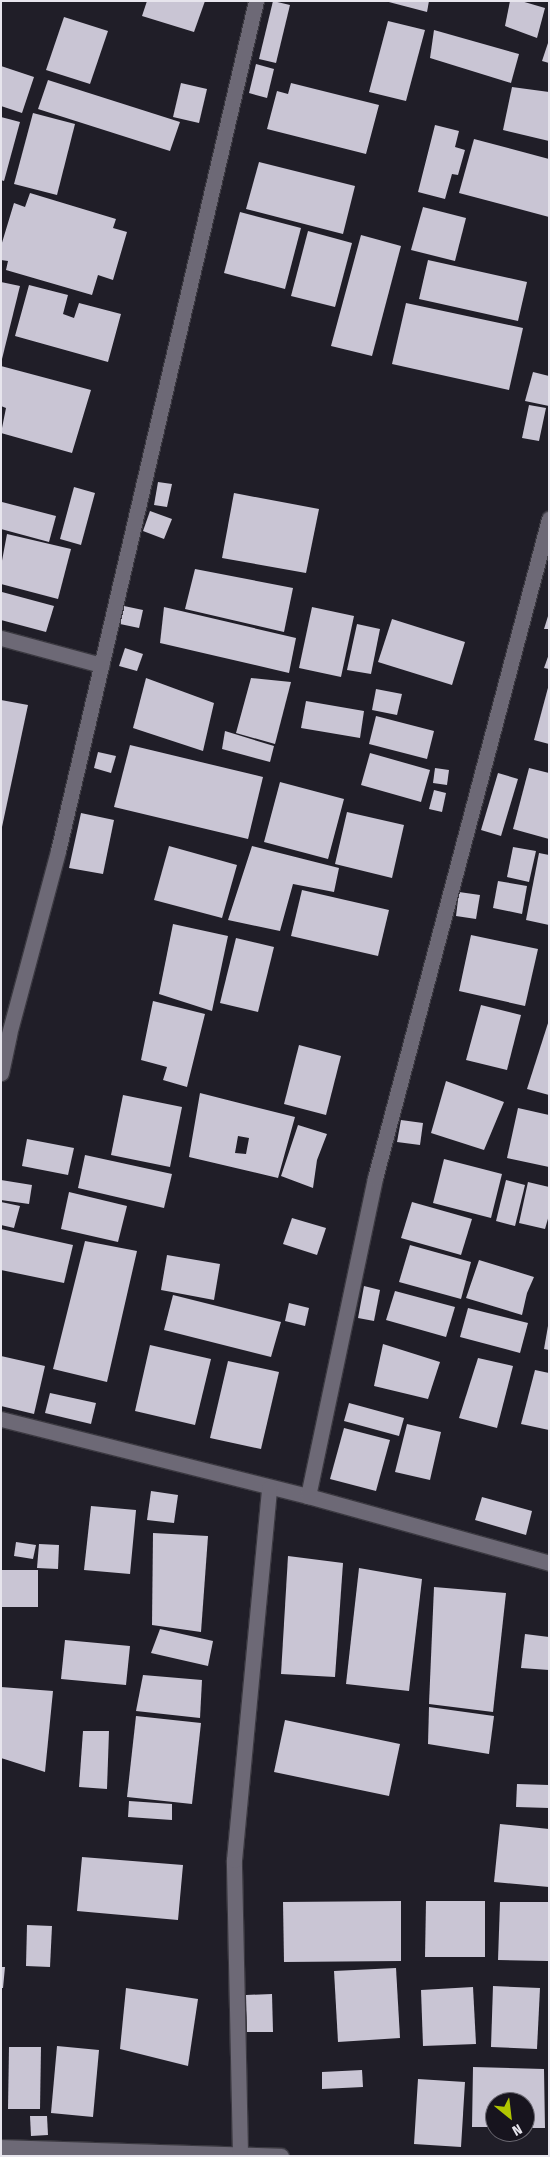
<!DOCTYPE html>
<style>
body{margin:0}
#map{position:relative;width:550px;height:2157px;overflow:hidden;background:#201e28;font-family:"Fira Sans Condensed",sans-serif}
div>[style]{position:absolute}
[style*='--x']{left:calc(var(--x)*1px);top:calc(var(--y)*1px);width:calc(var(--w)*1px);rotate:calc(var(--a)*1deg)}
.building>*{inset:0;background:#c9c5d4}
.roads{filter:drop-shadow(1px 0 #3b3941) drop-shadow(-1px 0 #3b3941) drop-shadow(0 1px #3b3941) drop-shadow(0 -1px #3b3941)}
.street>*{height:15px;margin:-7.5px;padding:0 7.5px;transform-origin:7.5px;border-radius:7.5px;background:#6d6976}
span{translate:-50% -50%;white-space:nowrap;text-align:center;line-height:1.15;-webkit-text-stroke:5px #17141e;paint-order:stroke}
.frame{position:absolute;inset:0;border:2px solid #e7e5ed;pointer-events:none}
.north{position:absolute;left:485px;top:2092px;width:50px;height:50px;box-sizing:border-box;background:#17141e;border:1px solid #6a6871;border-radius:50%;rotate:151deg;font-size:14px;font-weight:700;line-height:20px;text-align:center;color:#e7e5ed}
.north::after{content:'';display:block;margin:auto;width:18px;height:22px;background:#b0c501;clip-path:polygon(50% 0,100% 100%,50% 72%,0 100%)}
</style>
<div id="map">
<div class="building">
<div style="clip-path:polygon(147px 1px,205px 1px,194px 32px,142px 16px)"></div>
<div style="clip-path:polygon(273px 1px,290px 5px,276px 63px,259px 59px)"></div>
<div style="clip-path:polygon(385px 1px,429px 1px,427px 12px)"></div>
<div style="clip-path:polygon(510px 1px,521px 1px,545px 8px,537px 38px,505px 26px)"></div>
<div style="clip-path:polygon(64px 17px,108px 31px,90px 84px,46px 70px)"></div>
<div style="clip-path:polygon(388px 21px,425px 30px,406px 101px,369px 92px)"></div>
<div style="clip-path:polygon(434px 30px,519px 54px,511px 83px,430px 58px)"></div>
<div style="clip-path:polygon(548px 43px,549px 43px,549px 63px,542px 61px)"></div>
<div style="clip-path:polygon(256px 64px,274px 69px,267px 98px,249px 93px)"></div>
<div style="clip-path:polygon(1px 66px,34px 77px,22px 113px,1px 106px)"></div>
<div style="clip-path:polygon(48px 80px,180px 122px,170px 151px,38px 109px)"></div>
<div style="clip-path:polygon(181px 83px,207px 89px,199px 123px,173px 117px)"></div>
<div style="clip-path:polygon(291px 83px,379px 105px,366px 154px,267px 129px,277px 91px,288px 94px)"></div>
<div style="clip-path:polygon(512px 87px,549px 92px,549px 141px,503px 130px)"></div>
<div style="clip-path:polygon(33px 113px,75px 124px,57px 195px,14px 184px)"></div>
<div style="clip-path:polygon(1px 117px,20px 122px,4px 181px,1px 180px)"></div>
<div style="clip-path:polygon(435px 125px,459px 131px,455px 147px,465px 150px,458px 175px,452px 174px,445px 199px,418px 192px)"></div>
<div style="clip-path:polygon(474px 139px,549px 159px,549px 217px,459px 193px)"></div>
<div style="clip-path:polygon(259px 162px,355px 186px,343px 234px,246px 209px)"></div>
<div style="clip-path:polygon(30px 193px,116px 219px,113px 228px,127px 232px,113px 280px,98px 275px,92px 295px,6px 270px,8px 261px,1px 260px,1px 246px,14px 203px,25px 207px)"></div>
<div style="clip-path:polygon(423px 207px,466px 218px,455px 261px,411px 250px)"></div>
<div style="clip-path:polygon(240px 212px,301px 228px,285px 289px,224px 273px)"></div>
<div style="clip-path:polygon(308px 231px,352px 243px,335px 307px,291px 296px)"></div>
<div style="clip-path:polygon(361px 235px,401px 246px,372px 356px,331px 346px)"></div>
<div style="clip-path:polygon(428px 260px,527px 282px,518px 321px,419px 299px)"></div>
<div style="clip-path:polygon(1px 282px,20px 286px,2px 359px,1px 358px)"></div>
<div style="clip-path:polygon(29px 285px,68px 295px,63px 314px,74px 318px,79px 303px,121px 314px,108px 362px,15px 336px)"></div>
<div style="clip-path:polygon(406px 303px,523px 328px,509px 390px,392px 364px)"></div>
<div style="clip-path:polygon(1px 366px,91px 390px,72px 453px,1px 433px,6px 408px,1px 406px)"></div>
<div style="clip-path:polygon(533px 372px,549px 376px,549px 406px,525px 401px)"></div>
<div style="clip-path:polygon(529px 405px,546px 408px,539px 441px,522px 438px)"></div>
<div style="clip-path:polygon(158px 482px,172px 484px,167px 507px,154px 505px)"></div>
<div style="clip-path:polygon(74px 487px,95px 493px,81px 545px,60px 539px)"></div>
<div style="clip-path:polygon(234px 493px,319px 509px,306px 573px,222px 558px)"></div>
<div style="clip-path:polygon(2px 502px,56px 516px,49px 542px,1px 529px)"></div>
<div style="clip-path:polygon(150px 511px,172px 519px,164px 539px,143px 531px)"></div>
<div style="clip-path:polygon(7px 534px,71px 549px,58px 599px,1px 584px,1px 566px)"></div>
<div style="clip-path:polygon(195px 569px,293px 588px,284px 632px,185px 609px)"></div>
<div style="clip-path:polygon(2px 592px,54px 606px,46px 632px,1px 620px)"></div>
<div style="clip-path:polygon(124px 606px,143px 610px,139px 628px,120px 624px)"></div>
<div style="clip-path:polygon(164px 607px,296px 638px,289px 673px,160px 643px)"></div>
<div style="clip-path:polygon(312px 607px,354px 616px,341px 677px,299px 668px)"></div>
<div style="clip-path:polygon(549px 613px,549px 629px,544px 629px)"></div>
<div style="clip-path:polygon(392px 619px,465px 642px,452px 685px,378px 662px)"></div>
<div style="clip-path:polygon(357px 624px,380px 629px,371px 674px,347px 670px)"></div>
<div style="clip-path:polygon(125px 648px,143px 654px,137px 671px,119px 666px)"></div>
<div style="clip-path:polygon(549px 654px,549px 669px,544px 668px)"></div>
<div style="clip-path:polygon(146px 678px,214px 703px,203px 751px,133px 728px)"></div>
<div style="clip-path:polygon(251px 678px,291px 682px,275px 744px,236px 733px)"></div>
<div style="clip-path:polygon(549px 684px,549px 744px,534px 740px)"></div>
<div style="clip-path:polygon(376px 689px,402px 694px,397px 715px,372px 710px)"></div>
<div style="clip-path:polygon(1px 700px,28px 705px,2px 827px,1px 827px)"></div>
<div style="clip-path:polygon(306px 701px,364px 711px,360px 738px,301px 728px)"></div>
<div style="clip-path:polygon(376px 716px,434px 731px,427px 759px,369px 744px)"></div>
<div style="clip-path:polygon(225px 731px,274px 746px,270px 762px,222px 749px)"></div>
<div style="clip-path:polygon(130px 745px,263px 777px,248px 839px,114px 807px)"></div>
<div style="clip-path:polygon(98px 752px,116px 756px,111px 773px,94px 768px)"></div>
<div style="clip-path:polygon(370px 753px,430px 770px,421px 802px,361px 785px)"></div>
<div style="clip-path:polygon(435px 768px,449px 770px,447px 785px,433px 783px)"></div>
<div style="clip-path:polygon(529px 768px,549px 773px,549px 839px,513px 829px)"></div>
<div style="clip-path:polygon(498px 773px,518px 779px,501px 836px,481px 830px)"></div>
<div style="clip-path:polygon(280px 782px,344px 799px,328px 859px,264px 842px)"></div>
<div style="clip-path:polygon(434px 790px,446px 793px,442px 812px,429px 809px)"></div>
<div style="clip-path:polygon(347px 812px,404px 825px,392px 878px,335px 864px)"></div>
<div style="clip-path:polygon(81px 813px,114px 820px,103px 874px,69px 868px)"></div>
<div style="clip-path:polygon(169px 846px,237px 865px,222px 918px,154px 900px)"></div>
<div style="clip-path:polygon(252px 846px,339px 868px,334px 892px,293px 884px,280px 931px,228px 920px)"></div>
<div style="clip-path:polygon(513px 847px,536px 851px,529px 882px,507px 877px)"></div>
<div style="clip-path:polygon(539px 853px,549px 855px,549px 925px,526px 920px)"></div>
<div style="clip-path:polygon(498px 881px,527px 886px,522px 914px,493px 908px)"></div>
<div style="clip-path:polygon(302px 890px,389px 910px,378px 956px,291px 936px)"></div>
<div style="clip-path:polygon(459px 892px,480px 895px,476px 919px,456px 916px)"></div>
<div style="clip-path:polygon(173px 924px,228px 936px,212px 1011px,159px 994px)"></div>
<div style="clip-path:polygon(471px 935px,538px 949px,525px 1006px,459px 991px)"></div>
<div style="clip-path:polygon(236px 938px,274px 947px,258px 1012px,220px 1003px)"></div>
<div style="clip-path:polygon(153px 1001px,205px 1014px,187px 1087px,163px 1080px,167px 1067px,141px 1060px)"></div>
<div style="clip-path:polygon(481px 1005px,521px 1015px,507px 1070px,466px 1060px)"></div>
<div style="clip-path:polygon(549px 1020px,549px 1095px,527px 1089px)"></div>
<div style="clip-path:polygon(299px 1045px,341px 1056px,326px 1115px,284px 1104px)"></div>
<div style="clip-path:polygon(446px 1081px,504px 1102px,484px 1150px,431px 1133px)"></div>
<div style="clip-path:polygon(evenodd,200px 1093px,295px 1117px,278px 1178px,189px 1157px,200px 1093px,238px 1136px,249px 1138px,246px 1154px,235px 1153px,238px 1136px)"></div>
<div style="clip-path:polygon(123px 1095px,182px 1107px,170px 1167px,111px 1155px)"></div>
<div style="clip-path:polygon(518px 1108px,549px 1115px,549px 1167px,507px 1158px)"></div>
<div style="clip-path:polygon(401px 1120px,423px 1123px,420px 1145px,397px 1142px)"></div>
<div style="clip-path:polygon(298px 1125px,327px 1134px,317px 1160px,313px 1188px,281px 1176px)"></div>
<div style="clip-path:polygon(27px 1139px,74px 1148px,68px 1175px,22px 1166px)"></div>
<div style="clip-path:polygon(85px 1155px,172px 1174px,164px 1208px,78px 1188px)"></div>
<div style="clip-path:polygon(444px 1159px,502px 1174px,491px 1218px,433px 1203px)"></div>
<div style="clip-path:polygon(1px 1180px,32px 1185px,29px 1204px,1px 1200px)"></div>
<div style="clip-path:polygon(506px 1180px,525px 1185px,515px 1226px,496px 1221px)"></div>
<div style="clip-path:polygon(528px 1182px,549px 1187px,549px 1215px,545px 1229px,519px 1223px)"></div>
<div style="clip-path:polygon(69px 1192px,127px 1206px,118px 1242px,61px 1229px)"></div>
<div style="clip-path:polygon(1px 1202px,20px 1206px,14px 1228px,1px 1225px)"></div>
<div style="clip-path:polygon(412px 1202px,472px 1219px,461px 1255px,401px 1238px)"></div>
<div style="clip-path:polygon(292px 1218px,326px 1228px,317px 1255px,283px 1244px)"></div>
<div style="clip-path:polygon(1px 1229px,73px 1245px,64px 1283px,1px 1270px)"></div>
<div style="clip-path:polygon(85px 1241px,137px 1251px,107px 1382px,53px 1369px)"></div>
<div style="clip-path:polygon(410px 1245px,471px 1262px,461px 1299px,399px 1282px)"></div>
<div style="clip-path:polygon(167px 1255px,220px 1264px,214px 1300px,161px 1290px)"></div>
<div style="clip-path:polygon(479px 1260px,534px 1277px,527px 1293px,522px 1315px,466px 1298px)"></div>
<div style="clip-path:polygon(364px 1286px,380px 1290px,374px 1321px,358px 1318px)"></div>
<div style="clip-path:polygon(395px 1291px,455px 1307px,446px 1337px,386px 1320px)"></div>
<div style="clip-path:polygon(173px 1295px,281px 1322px,271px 1357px,164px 1330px)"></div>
<div style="clip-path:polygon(289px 1303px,309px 1308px,305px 1326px,285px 1321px)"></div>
<div style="clip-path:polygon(468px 1308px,528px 1323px,520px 1353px,460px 1337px)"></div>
<div style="clip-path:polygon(548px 1326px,549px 1327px,549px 1350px,544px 1349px)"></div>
<div style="clip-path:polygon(383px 1344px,440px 1362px,428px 1399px,374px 1386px)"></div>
<div style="clip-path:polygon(150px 1345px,211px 1359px,195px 1425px,135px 1411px)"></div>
<div style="clip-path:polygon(1px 1356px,45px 1366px,34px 1414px,1px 1406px)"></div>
<div style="clip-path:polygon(478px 1358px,513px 1366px,497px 1428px,459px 1418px)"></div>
<div style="clip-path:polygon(228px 1361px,279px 1372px,261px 1449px,210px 1438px)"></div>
<div style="clip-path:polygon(535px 1370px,549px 1373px,549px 1430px,521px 1424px)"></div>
<div style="clip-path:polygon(50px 1393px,96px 1403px,91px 1424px,45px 1413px)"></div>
<div style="clip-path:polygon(349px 1403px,404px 1418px,399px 1436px,344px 1421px)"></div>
<div style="clip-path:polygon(407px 1424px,441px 1432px,430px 1480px,395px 1472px)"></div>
<div style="clip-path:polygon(344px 1428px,390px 1440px,376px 1491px,330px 1479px)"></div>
<div style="clip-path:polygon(151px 1491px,178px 1495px,174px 1523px,147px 1520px)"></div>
<div style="clip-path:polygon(482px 1497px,532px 1511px,526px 1535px,475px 1520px)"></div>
<div style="clip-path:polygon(91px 1506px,136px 1510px,130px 1574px,84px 1570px)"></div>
<div style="clip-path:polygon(153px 1533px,208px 1536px,201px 1632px,152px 1625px)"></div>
<div style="clip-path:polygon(16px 1542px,36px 1545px,33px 1559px,14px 1556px)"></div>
<div style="clip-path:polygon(39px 1544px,59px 1545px,58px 1569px,37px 1568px)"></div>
<div style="clip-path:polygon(288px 1556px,343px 1563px,335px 1677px,281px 1674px)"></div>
<div style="clip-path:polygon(359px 1568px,422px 1579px,409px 1691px,346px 1684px)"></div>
<div style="clip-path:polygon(1px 1570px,38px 1570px,38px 1607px,1px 1607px)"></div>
<div style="clip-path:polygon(434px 1587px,506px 1593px,493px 1712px,429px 1704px)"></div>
<div style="clip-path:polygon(160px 1629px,213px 1641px,208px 1666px,151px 1653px)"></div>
<div style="clip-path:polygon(525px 1634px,549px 1637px,549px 1670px,521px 1668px)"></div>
<div style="clip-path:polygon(65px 1640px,130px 1646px,126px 1685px,61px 1679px)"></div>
<div style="clip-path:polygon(143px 1675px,202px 1680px,200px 1718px,136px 1711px)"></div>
<div style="clip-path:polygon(1px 1687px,53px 1691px,45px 1772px,1px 1758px)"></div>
<div style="clip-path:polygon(429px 1707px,494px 1716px,489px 1754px,428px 1744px)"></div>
<div style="clip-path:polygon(136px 1716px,201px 1723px,192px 1804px,127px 1797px)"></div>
<div style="clip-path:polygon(285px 1720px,400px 1744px,389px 1796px,274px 1772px)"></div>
<div style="clip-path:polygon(83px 1731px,109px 1731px,107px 1789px,79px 1787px)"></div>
<div style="clip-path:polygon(517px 1784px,549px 1785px,549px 1808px,516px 1807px)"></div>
<div style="clip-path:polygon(129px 1801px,172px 1804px,172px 1820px,128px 1817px)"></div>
<div style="clip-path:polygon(500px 1824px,549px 1829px,549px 1887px,494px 1882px)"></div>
<div style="clip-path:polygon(82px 1857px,183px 1865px,178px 1920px,77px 1911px)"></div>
<div style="clip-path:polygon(401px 1901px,401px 1961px,284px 1962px,283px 1902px)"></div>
<div style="clip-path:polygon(426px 1901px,485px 1901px,485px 1957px,425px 1957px)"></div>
<div style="clip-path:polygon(500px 1902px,549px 1902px,548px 1961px,498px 1960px)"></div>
<div style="clip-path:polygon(27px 1925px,52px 1926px,50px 1967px,26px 1966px)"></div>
<div style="clip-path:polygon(1px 1967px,5px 1967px,3px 1988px,1px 1988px)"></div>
<div style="clip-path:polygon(396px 1968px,400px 2038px,338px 2042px,334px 1971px)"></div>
<div style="clip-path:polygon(493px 1986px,540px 1988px,537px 2049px,491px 2047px)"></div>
<div style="clip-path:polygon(473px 1987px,476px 2044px,423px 2046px,421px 1990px)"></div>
<div style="clip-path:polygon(126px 1988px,198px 1999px,188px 2066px,120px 2049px)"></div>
<div style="clip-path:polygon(272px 1994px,273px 2032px,247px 2032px,246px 1995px)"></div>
<div style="clip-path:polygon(57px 2046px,99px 2050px,93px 2117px,51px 2113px)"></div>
<div style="clip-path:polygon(9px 2047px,41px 2047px,40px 2109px,8px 2109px)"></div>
<div style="clip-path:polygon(473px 2067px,544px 2069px,545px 2128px,525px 2128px,525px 2102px,495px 2102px,495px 2127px,472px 2127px)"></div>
<div style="clip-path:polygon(362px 2070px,363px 2087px,322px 2089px,322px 2072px)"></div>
<div style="clip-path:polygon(418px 2079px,465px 2082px,461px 2147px,414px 2144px)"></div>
<div style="clip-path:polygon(30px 2116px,47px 2116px,48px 2135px,31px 2136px)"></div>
</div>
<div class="roads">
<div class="street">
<div style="--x:1;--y:638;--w:104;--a:15.1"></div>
<div style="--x:1;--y:1073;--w:40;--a:-78"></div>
<div style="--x:9;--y:1034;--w:189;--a:-75"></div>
<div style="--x:58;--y:851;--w:873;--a:-76.89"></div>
<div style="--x:1;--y:1419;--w:317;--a:14.1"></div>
<div style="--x:308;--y:1496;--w:250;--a:15.5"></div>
<div style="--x:308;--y:1496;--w:325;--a:-78.1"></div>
<div style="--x:375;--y:1178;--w:682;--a:-75.21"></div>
<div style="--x:1;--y:2147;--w:280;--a:1.8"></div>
<div style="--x:240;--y:2153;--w:293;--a:-91.2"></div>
<div style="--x:234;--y:1860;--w:374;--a:-84.6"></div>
</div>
</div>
<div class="frame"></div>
<div class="north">N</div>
</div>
